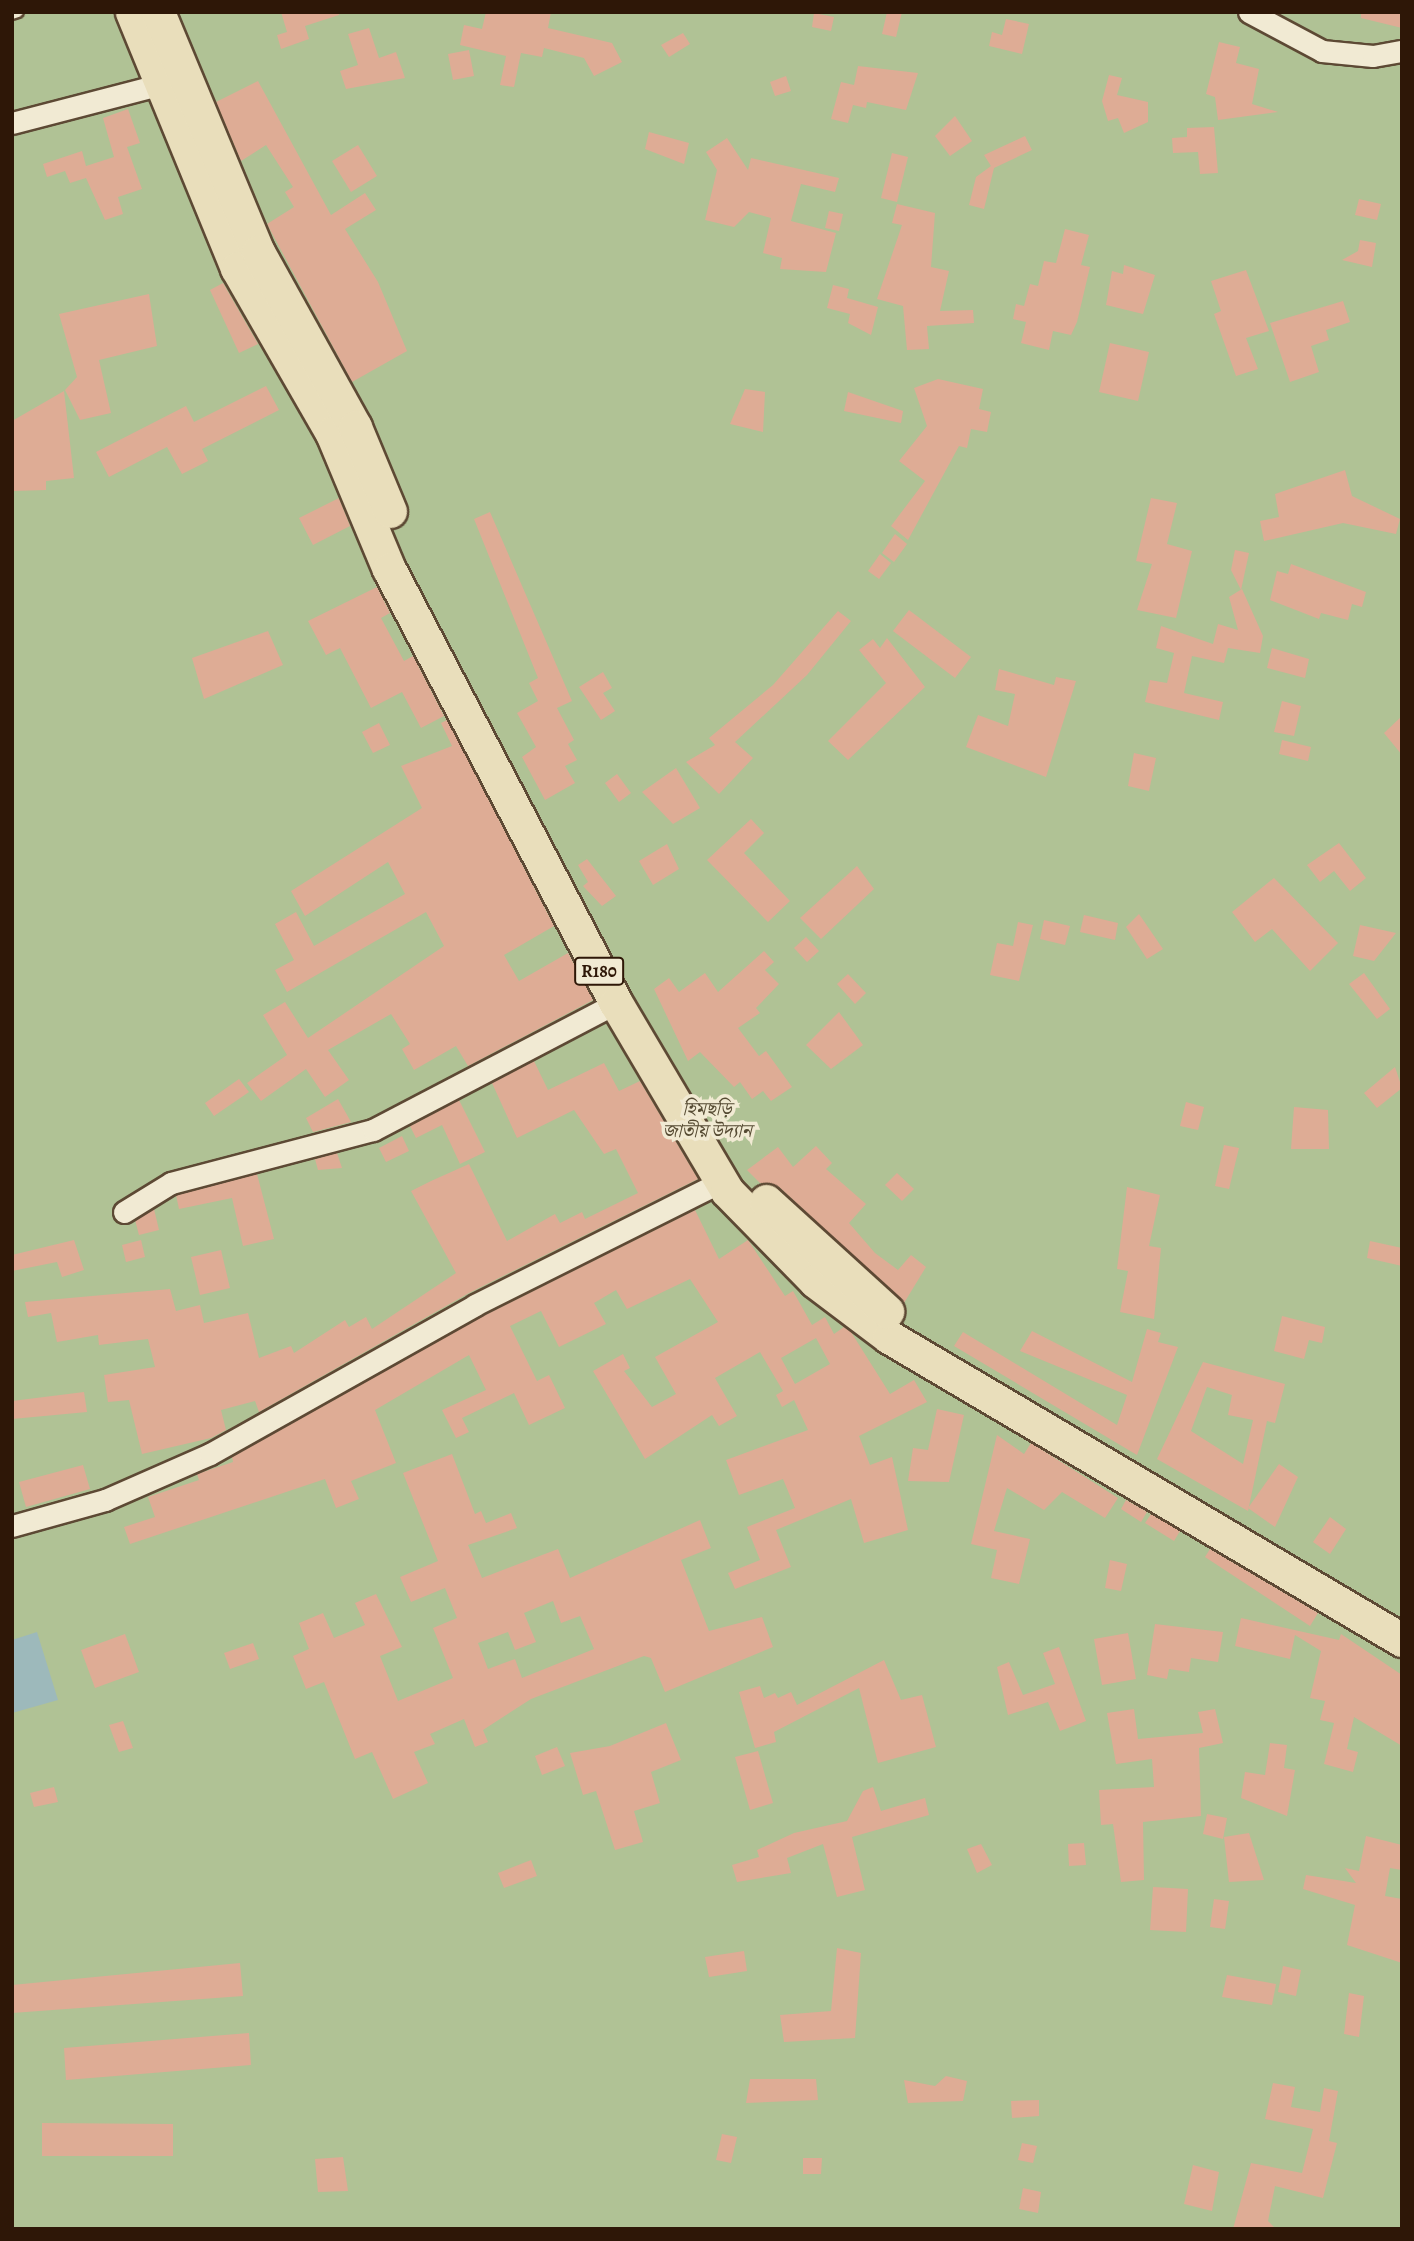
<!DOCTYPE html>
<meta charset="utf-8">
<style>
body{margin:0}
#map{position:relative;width:1414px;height:2241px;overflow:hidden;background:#e9debb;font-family:Alegreya,"Noto Serif Bengali",serif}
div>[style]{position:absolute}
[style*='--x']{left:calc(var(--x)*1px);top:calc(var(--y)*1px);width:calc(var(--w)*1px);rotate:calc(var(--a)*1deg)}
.green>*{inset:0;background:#b0c295}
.water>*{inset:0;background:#9db9bb}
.building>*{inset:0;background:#deac95}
.roads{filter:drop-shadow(2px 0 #5d4934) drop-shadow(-2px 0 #5d4934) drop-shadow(0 2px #5d4934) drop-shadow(0 -2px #5d4934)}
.service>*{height:10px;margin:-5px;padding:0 5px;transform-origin:5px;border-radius:5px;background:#f1ead3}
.minor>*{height:21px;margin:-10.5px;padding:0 10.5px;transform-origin:10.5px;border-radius:10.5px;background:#f1ead3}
.primary>*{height:33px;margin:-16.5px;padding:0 16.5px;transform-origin:16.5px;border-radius:16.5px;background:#e9debb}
span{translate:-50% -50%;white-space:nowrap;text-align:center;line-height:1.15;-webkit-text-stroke:7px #f1ead3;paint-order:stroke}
.shield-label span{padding:2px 5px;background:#f1ead3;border:2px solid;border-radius:5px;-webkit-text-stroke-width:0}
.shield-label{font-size:18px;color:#2e1707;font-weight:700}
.park-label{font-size:19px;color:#554a32;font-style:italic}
.frame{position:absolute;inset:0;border:14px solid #2e1707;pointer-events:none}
</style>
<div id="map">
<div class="green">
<div style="clip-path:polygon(12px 12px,1402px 12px,1402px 2229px,12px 2229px)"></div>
</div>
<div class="water">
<div style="clip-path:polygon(37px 1632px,58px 1700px,12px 1713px,12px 1640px)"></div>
</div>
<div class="building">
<div style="clip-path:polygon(281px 12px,339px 12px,339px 15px,305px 26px,309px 39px,281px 49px,277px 35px,287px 32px)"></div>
<div style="clip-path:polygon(486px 12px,551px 12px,548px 28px,612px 43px,622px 62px,594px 76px,584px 58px,544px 48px,542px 57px,521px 53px,514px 87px,500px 85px,506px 56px,460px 45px,464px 25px,482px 29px)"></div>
<div style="clip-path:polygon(887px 12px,902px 12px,896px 37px,882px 34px)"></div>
<div style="clip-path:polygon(1361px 12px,1402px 12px,1402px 28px,1361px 18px)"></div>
<div style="clip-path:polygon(814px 13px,834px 17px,831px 31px,812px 27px)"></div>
<div style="clip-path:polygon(1006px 19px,1029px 24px,1022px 54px,989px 46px,992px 32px,1002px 35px)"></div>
<div style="clip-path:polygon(369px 28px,379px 58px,396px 52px,405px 78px,346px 89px,340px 71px,358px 65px,348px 34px)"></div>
<div style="clip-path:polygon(683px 33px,690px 44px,669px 57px,661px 45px)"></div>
<div style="clip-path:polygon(1219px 42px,1240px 47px,1236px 63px,1259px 69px,1252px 104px,1278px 112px,1218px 120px,1215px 97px,1206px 94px)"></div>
<div style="clip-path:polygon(469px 50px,474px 76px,453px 80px,448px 54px)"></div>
<div style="clip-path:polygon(858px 66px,918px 73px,906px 110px,867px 102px,866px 108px,853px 105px,848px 123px,831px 119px,841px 82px,854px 85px)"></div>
<div style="clip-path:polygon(1109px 75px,1122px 78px,1117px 95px,1148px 102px,1148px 122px,1124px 133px,1118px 118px,1108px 121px,1102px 101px)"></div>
<div style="clip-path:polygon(786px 76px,791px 91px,775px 96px,770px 82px)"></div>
<div style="clip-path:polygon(258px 81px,331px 215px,365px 193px,376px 210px,345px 229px,378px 282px,407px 351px,352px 382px,267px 224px,294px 207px,285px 192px,293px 187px,266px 145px,241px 161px,216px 102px)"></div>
<div style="clip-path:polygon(128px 109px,140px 143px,127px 147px,142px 189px,118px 197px,123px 214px,105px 220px,86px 178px,70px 183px,65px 171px,47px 177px,43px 164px,82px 151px,86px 166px,114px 157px,103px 118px)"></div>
<div style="clip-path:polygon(955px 116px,972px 141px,950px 156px,935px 136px)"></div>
<div style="clip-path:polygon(1214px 127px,1218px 173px,1200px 174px,1198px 152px,1173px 153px,1172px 138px,1187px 137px,1187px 128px)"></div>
<div style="clip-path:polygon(649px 132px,689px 143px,684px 164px,645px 149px)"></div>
<div style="clip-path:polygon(1025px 136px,1032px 150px,994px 168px,984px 209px,969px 205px,976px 177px,991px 166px,984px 155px)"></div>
<div style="clip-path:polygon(727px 138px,748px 170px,751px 158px,839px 178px,835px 192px,801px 184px,791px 221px,836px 233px,826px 272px,780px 269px,782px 258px,763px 253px,771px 218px,749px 212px,734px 227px,705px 220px,717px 170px,706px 152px)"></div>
<div style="clip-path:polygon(358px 145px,377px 176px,351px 192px,332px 161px)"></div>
<div style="clip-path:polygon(892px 153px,908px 157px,897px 202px,881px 198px)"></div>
<div style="clip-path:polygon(1359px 199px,1381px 204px,1377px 220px,1355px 215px)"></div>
<div style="clip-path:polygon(897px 204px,935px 213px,931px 267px,949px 271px,940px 311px,973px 310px,974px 323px,927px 326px,929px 349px,907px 350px,903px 306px,877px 299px,902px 225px,892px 223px)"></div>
<div style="clip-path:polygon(829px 211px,843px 214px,839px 231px,825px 228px)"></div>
<div style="clip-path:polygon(1065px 229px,1089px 235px,1081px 265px,1090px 267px,1077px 322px,1071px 335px,1053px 331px,1049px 350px,1021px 343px,1026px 322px,1013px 319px,1016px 304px,1024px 306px,1030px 284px,1038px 286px,1044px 261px,1056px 263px)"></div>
<div style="clip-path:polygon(1360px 240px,1376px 243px,1372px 267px,1342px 260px,1358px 251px)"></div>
<div style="clip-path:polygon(1124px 265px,1155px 275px,1143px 314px,1106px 305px,1112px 271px,1123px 274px)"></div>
<div style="clip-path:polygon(1246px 270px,1269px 331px,1246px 338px,1258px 369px,1236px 376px,1214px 314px,1221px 311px,1211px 281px)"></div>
<div style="clip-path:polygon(223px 283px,258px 344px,239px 353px,210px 290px)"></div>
<div style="clip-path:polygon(833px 285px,849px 289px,847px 298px,878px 307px,871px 335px,848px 323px,850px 314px,827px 308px)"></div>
<div style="clip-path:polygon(149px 294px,157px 346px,99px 360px,111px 413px,80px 420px,65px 390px,77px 377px,59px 314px)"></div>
<div style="clip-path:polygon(1343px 301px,1350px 322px,1326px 330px,1329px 340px,1311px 346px,1319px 372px,1290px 382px,1270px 323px)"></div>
<div style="clip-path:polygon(1110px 343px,1149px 352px,1138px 401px,1099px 392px)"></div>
<div style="clip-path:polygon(938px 379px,983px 389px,979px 409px,991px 412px,987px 432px,971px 429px,967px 448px,959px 446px,908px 540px,891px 526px,925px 481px,899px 461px,927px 426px,914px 388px)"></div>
<div style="clip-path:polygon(266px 386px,279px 410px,202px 449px,208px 461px,182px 474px,167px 447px,109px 477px,96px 452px,186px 406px,194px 422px)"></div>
<div style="clip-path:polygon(745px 389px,765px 392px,763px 432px,730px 424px)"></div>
<div style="clip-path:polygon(64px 391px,74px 478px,46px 481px,46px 490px,12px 491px,12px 421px)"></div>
<div style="clip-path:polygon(848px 392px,903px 411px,901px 423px,844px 411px)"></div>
<div style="clip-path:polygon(1345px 470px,1352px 496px,1400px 519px,1396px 534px,1343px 523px,1264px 541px,1260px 521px,1279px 517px,1275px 494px)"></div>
<div style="clip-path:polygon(339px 498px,350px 526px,313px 545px,299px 518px)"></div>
<div style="clip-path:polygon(1151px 498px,1177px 503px,1167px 544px,1192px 551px,1176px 618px,1137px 610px,1152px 564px,1136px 561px)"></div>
<div style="clip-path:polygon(490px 512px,572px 701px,557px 708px,574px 740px,568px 744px,577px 760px,565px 766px,575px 783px,545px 800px,522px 757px,536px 747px,517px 713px,538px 701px,529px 683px,538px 678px,474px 519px)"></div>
<div style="clip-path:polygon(895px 534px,907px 544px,894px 562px,882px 553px)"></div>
<div style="clip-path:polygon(1235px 550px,1249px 553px,1241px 590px,1231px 570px)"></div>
<div style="clip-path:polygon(880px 554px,891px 563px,879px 579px,868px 571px)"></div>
<div style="clip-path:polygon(1291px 564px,1366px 592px,1362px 607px,1352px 604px,1348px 620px,1321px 613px,1319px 619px,1270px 600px,1277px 571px,1288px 574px)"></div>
<div style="clip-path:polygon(377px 587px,390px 613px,381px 618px,404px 661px,413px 656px,444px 716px,421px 728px,402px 692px,371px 708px,340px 648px,326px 655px,308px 621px)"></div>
<div style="clip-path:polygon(1242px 589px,1263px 636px,1260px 653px,1228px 648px,1224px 663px,1192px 656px,1184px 693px,1223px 702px,1219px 720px,1145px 702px,1150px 680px,1167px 683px,1174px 653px,1156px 648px,1161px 626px,1213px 644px,1218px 624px,1238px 630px,1229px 597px)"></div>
<div style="clip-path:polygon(909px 610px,971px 657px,955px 678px,893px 631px)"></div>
<div style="clip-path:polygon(838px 611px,851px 621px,807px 675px,735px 742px,753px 758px,719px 794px,686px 762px,715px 745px,709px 738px,773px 685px)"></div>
<div style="clip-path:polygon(268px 631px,283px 665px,204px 699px,192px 658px)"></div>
<div style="clip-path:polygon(887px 638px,925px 687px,848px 760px,828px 741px,886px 683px,859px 650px,873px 639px,880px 648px)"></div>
<div style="clip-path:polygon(1272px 648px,1309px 659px,1305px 678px,1267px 668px)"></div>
<div style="clip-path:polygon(999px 669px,1054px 685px,1056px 677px,1076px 681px,1046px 777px,966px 747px,978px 715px,1008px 726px,1015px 694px,995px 690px)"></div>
<div style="clip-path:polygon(603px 672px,612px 688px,603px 693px,615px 711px,601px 720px,579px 687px)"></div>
<div style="clip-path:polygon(1282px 701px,1301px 706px,1294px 736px,1274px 732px)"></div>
<div style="clip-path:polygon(1402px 716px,1402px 755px,1384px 733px)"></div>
<div style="clip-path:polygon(447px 720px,554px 926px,504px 955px,519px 981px,568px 953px,593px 1000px,468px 1066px,456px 1046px,414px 1070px,402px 1049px,410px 1044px,391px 1014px,328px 1050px,349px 1080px,325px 1097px,306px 1069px,261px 1101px,247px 1083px,287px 1055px,263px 1015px,285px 1002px,308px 1038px,444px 946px,426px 912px,287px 992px,275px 970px,294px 960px,275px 924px,296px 912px,314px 946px,405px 894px,388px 862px,305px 916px,291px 891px,422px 808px,401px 766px,452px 746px,441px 723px)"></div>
<div style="clip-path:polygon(379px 723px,390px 745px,373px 753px,362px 732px)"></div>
<div style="clip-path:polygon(1282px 740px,1311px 747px,1308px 761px,1279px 754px)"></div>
<div style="clip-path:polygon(1134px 753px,1156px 758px,1149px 791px,1128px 786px)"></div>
<div style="clip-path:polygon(676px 768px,700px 808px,673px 824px,642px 792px)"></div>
<div style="clip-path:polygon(617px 774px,631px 793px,619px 802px,605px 783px)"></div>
<div style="clip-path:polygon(751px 819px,764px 833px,744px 853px,790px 901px,768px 922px,707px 860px)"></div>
<div style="clip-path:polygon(1339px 843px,1366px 878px,1350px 891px,1334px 871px,1320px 882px,1307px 865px)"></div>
<div style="clip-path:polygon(667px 844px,679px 869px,653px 885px,639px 861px)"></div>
<div style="clip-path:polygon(587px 859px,616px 896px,602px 906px,583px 886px,588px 882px,578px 865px)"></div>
<div style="clip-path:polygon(857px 866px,874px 889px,821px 939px,800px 918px)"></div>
<div style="clip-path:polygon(1274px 878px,1338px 943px,1310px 971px,1272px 929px,1255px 942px,1232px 912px)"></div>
<div style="clip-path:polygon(1139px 914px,1163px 949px,1147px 959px,1126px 927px)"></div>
<div style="clip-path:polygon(1084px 915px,1118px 923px,1115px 940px,1080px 932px)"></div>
<div style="clip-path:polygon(1044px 920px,1070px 926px,1065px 945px,1040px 939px)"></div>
<div style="clip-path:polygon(1018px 922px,1033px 925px,1019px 981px,990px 975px,997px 943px,1013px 946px)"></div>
<div style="clip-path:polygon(1360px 925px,1396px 933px,1374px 961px,1353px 956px)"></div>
<div style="clip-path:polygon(806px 937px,819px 951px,807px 962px,794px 948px)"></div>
<div style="clip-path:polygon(764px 951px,774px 962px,765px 970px,779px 984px,756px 1008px,760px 1013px,738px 1028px,759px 1056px,766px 1051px,792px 1087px,771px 1101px,763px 1091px,752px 1099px,740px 1082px,734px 1087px,700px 1052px,688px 1061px,654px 989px,669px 978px,679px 992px,705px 973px,718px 992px)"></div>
<div style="clip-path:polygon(1364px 973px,1390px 1009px,1377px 1019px,1349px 984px)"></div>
<div style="clip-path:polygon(848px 974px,866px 993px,855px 1004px,837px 984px)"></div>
<div style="clip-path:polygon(839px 1012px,863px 1045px,831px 1069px,806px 1045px)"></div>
<div style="clip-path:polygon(534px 1061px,548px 1090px,604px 1063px,619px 1091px,640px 1081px,698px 1179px,469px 1293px,259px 1412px,255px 1401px,221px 1410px,226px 1430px,211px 1438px,142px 1454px,129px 1400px,108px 1402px,104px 1375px,155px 1367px,148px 1339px,99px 1345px,98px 1335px,57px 1342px,51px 1313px,28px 1317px,25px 1302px,170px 1289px,176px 1311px,200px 1305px,204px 1323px,248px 1313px,259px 1358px,291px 1346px,294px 1353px,345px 1320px,349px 1327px,366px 1317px,372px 1329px,456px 1273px,411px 1191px,431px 1181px,469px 1164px,507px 1241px,555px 1214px,560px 1223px,582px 1212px,585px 1219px,638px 1193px,616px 1149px,604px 1154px,574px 1110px,517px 1138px,492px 1083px)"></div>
<div style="clip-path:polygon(1395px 1067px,1402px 1088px,1377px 1108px,1364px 1093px)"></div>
<div style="clip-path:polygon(239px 1079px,249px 1092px,214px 1116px,205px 1103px)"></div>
<div style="clip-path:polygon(338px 1099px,351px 1122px,313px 1132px,306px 1118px)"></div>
<div style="clip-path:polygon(459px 1100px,485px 1152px,460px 1164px,442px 1125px,416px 1138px,410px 1126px)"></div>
<div style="clip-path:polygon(1186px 1102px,1204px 1107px,1198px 1130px,1180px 1126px)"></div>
<div style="clip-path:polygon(1294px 1107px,1328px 1110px,1329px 1149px,1291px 1149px)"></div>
<div style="clip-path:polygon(402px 1136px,409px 1151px,386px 1162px,379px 1148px)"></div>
<div style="clip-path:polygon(1224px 1145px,1239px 1148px,1229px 1189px,1215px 1186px)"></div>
<div style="clip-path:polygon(816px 1146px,832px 1163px,826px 1169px,866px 1204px,849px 1223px,875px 1253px,898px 1270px,911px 1255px,926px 1267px,904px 1303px,779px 1187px,760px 1183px,747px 1170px,778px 1147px,793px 1167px)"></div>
<div style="clip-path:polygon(337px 1153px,342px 1168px,318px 1170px,315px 1159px)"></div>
<div style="clip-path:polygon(897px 1173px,914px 1189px,902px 1201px,885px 1185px)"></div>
<div style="clip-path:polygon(257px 1174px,274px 1239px,243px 1246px,232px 1198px,179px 1209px,176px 1195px)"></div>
<div style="clip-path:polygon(1127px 1187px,1160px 1195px,1149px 1246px,1161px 1248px,1154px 1319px,1120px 1312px,1128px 1271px,1117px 1269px)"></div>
<div style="clip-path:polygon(154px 1209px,159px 1230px,139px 1235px,135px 1220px)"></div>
<div style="clip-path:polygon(evenodd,695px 1210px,719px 1259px,748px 1240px,785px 1296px,793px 1291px,812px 1325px,825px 1317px,834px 1334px,844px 1327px,851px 1332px,890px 1394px,914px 1380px,927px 1402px,859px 1436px,870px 1465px,892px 1457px,908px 1530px,864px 1543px,851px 1499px,776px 1530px,791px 1567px,735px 1589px,728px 1573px,760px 1560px,747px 1527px,795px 1508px,783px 1479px,739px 1495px,726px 1460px,808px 1430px,794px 1400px,782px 1407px,776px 1395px,783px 1391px,760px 1352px,715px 1378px,737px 1416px,719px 1426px,712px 1415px,645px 1459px,593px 1371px,623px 1354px,630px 1368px,624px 1371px,652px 1407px,676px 1394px,655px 1357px,718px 1322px,690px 1279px,627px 1309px,616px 1290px,594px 1303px,606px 1324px,559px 1347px,541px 1311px,510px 1326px,537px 1381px,549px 1375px,565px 1408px,529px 1425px,514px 1393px,462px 1418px,469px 1432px,456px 1438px,442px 1410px,486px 1390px,469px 1355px,375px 1410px,396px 1463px,351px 1481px,359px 1499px,336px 1508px,325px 1479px,130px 1544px,124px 1527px,155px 1517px,148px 1497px,199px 1480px,197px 1474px,233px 1462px,232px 1457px,481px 1317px,695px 1210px,816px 1338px,830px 1364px,795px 1384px,781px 1358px,816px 1338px)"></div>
<div style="clip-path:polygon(74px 1240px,84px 1270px,62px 1277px,57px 1262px,12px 1271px,12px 1255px)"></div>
<div style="clip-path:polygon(141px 1240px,145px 1257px,126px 1262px,122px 1245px)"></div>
<div style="clip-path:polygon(1370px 1241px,1402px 1248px,1402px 1266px,1367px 1258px)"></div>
<div style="clip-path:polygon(221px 1250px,230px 1288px,200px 1295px,191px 1257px)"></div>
<div style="clip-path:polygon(1282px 1316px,1325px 1327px,1322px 1343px,1309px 1340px,1304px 1359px,1274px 1351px)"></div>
<div style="clip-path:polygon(1147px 1329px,1161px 1333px,1158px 1342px,1178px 1347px,1137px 1455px,954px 1346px,963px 1332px,1117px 1425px,1127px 1395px,1020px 1351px,1032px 1331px,1132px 1382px)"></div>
<div style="clip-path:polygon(evenodd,1203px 1362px,1285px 1384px,1275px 1423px,1267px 1421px,1248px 1511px,1157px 1459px,1203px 1362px,1207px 1387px,1232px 1395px,1228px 1415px,1253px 1420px,1243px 1464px,1191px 1431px,1207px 1387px)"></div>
<div style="clip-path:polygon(84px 1392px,87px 1412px,12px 1419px,12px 1401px)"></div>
<div style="clip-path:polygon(937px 1409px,964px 1415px,949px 1482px,908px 1481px,913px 1448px,928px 1450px)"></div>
<div style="clip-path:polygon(997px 1435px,1024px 1454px,1031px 1443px,1118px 1498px,1105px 1518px,1062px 1492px,1044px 1510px,1007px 1488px,994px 1531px,1030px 1539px,1019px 1584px,991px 1578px,997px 1550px,971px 1544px)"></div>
<div style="clip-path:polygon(evenodd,452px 1454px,475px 1514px,481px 1511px,486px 1523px,511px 1513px,517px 1528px,468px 1545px,482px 1578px,558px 1549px,570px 1578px,700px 1520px,711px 1548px,681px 1560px,709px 1631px,762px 1617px,773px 1647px,665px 1692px,651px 1658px,644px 1656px,531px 1699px,483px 1730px,488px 1742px,475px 1747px,464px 1719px,430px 1734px,435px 1744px,414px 1752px,428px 1783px,393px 1799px,372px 1752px,355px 1759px,324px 1682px,306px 1689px,293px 1656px,309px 1649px,299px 1623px,323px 1613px,334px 1638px,365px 1625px,355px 1603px,376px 1594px,402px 1647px,380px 1656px,398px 1701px,453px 1678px,433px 1628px,457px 1618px,445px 1588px,411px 1602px,400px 1577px,438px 1561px,403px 1473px,452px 1454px,553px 1601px,561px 1623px,580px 1616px,594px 1649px,522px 1678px,515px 1659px,488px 1669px,478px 1643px,508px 1632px,515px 1650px,536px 1642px,524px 1613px,553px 1601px)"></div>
<div style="clip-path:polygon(1279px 1464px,1298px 1477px,1275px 1527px,1248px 1508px)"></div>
<div style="clip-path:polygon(83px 1465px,90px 1489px,26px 1507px,19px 1482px)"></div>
<div style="clip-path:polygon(1126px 1500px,1147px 1512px,1141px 1522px,1121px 1509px)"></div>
<div style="clip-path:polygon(1151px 1514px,1180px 1531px,1174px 1541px,1145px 1523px)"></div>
<div style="clip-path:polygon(1330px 1517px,1346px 1529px,1330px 1554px,1313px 1542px)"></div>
<div style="clip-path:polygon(1210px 1549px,1318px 1613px,1310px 1626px,1205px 1557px)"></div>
<div style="clip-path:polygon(1110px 1560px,1127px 1564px,1121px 1591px,1105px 1588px)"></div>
<div style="clip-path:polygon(1241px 1618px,1339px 1640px,1341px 1634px,1402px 1675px,1402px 1746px,1354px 1717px,1347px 1749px,1358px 1752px,1353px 1772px,1324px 1764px,1334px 1723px,1320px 1720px,1325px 1701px,1310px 1698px,1321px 1651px,1295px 1635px,1290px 1659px,1235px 1646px)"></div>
<div style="clip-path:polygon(1155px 1624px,1223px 1632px,1218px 1662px,1191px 1658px,1189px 1672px,1169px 1669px,1167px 1679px,1147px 1675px)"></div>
<div style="clip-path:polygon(1128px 1633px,1136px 1679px,1102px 1685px,1094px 1639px)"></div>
<div style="clip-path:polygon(125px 1634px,139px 1672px,95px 1688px,81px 1650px)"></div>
<div style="clip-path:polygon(253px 1643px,259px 1659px,230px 1669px,224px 1653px)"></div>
<div style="clip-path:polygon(1059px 1647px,1086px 1721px,1060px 1731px,1048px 1702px,1008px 1715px,997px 1667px,1009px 1662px,1023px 1695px,1055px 1684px,1043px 1653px)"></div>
<div style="clip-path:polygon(884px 1660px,901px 1700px,922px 1695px,936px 1747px,878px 1763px,859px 1688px,774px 1732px,776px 1742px,755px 1748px,739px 1692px,760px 1686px,764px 1698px,775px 1693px,778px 1698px,791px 1692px,797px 1705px)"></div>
<div style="clip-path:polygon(1134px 1709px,1138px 1739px,1203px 1733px,1198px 1712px,1215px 1709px,1223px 1743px,1199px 1748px,1201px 1816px,1143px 1822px,1144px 1880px,1121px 1882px,1113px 1824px,1101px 1825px,1099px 1790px,1154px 1787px,1152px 1759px,1116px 1764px,1107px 1713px)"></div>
<div style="clip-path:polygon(123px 1721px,133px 1748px,119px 1752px,109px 1725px)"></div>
<div style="clip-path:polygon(666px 1723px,681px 1760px,651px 1772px,660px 1803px,634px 1811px,643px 1842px,615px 1850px,596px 1791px,583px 1795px,570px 1753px,610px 1746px)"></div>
<div style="clip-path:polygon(1270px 1743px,1287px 1745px,1284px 1768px,1295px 1770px,1287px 1816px,1241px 1798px,1245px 1772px,1265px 1775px)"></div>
<div style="clip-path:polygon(557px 1747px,565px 1766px,542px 1775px,535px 1756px)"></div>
<div style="clip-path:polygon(758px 1751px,773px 1803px,750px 1810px,735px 1757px)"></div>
<div style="clip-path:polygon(54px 1787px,58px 1802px,34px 1807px,30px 1793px)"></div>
<div style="clip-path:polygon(873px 1787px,881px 1811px,925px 1798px,929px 1815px,852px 1837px,865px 1890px,837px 1897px,823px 1844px,787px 1858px,791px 1873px,737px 1882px,732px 1865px,759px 1857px,757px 1850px,794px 1833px,847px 1821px,863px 1791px)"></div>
<div style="clip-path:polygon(1207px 1814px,1227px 1818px,1223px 1839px,1203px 1834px)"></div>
<div style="clip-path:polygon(1249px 1833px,1264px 1880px,1229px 1882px,1224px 1837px)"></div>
<div style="clip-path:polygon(1366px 1836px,1402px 1845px,1402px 1870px,1390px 1868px,1385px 1896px,1402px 1899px,1402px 1963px,1347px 1945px,1355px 1905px,1303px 1889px,1306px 1875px,1356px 1883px,1345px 1868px,1359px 1871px)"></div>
<div style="clip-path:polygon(1084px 1843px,1086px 1865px,1069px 1866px,1068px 1844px)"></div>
<div style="clip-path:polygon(981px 1844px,992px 1865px,977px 1873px,967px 1849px)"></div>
<div style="clip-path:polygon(531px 1860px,537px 1876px,504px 1888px,498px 1873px)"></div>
<div style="clip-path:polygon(1153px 1887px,1188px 1889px,1186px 1932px,1150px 1930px)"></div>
<div style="clip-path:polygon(1214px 1899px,1229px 1901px,1225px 1929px,1210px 1927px)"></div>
<div style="clip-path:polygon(837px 1948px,861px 1953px,855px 2038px,784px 2042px,780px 2015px,831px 2011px)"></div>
<div style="clip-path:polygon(744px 1951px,747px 1971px,709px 1977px,705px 1957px)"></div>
<div style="clip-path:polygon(240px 1963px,243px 1996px,12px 2013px,12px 1985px)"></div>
<div style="clip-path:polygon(1283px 1966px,1301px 1970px,1296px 1996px,1278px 1992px)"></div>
<div style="clip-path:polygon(1227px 1975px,1276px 1984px,1272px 2005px,1222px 1997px)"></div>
<div style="clip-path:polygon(1349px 1993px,1364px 1996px,1359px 2037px,1344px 2034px)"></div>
<div style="clip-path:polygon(249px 2033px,251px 2065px,66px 2080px,64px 2048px)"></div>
<div style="clip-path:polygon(946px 2076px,967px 2081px,963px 2101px,908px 2103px,904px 2080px,935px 2086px)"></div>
<div style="clip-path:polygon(750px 2079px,816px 2079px,818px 2100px,746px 2103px)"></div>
<div style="clip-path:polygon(1273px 2083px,1295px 2087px,1291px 2107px,1320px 2112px,1324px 2088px,1338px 2091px,1329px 2141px,1337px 2143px,1323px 2198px,1275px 2186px,1268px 2221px,1276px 2229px,1233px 2229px,1251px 2163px,1302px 2173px,1313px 2129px,1265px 2119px)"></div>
<div style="clip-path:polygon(1039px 2100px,1039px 2116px,1012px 2118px,1011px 2101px)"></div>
<div style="clip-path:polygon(42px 2123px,173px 2124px,173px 2156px,42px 2156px)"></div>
<div style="clip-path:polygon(722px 2134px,737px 2137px,731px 2163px,716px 2160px)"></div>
<div style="clip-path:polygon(1022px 2143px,1037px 2146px,1033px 2163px,1018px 2160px)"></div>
<div style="clip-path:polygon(343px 2157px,348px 2191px,318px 2192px,315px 2159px)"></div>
<div style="clip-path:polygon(803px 2158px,822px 2158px,821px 2174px,803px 2174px)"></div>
<div style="clip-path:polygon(1193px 2165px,1219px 2172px,1212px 2211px,1184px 2204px)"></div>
<div style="clip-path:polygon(1023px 2188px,1041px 2192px,1038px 2213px,1019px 2209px)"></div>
</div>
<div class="roads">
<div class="service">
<div style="--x:12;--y:14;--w:6;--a:-18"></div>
</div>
<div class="minor">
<div style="--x:1249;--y:12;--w:83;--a:28.1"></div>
<div style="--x:1322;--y:51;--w:51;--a:5.6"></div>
<div style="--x:1373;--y:56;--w:29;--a:-10"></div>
<div style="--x:12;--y:123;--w:151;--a:-14.6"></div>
<div style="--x:124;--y:1212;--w:55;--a:-31.7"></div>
<div style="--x:171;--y:1183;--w:209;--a:-14.7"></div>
<div style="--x:373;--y:1130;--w:274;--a:-27.6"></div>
<div style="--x:12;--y:1526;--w:97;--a:-15.6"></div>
<div style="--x:105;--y:1500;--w:115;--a:-23.7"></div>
<div style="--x:210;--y:1454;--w:304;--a:-29.3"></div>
<div style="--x:475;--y:1305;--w:275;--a:-26.6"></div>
</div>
<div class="primary">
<div style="--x:132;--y:12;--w:277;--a:67.7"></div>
<div style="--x:237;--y:268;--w:190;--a:60.1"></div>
<div style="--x:332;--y:433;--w:147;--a:67.3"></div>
<div style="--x:389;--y:569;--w:490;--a:62.4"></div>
<div style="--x:616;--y:1003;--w:218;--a:59.4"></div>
<div style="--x:727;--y:1191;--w:126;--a:45.6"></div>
<div style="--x:815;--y:1281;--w:93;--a:37.1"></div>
<div style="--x:889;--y:1337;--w:596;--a:30.57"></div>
<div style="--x:158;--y:12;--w:260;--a:67.4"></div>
<div style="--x:258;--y:252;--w:200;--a:61"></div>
<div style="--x:355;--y:427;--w:91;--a:67.4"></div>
<div style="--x:766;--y:1201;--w:164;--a:42.3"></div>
</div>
</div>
<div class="shield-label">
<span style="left:599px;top:971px">R180</span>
</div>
<div class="park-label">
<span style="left:707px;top:1121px">হিমছড়ি<br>জাতীয় উদ্যান</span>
</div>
<div class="frame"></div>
</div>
